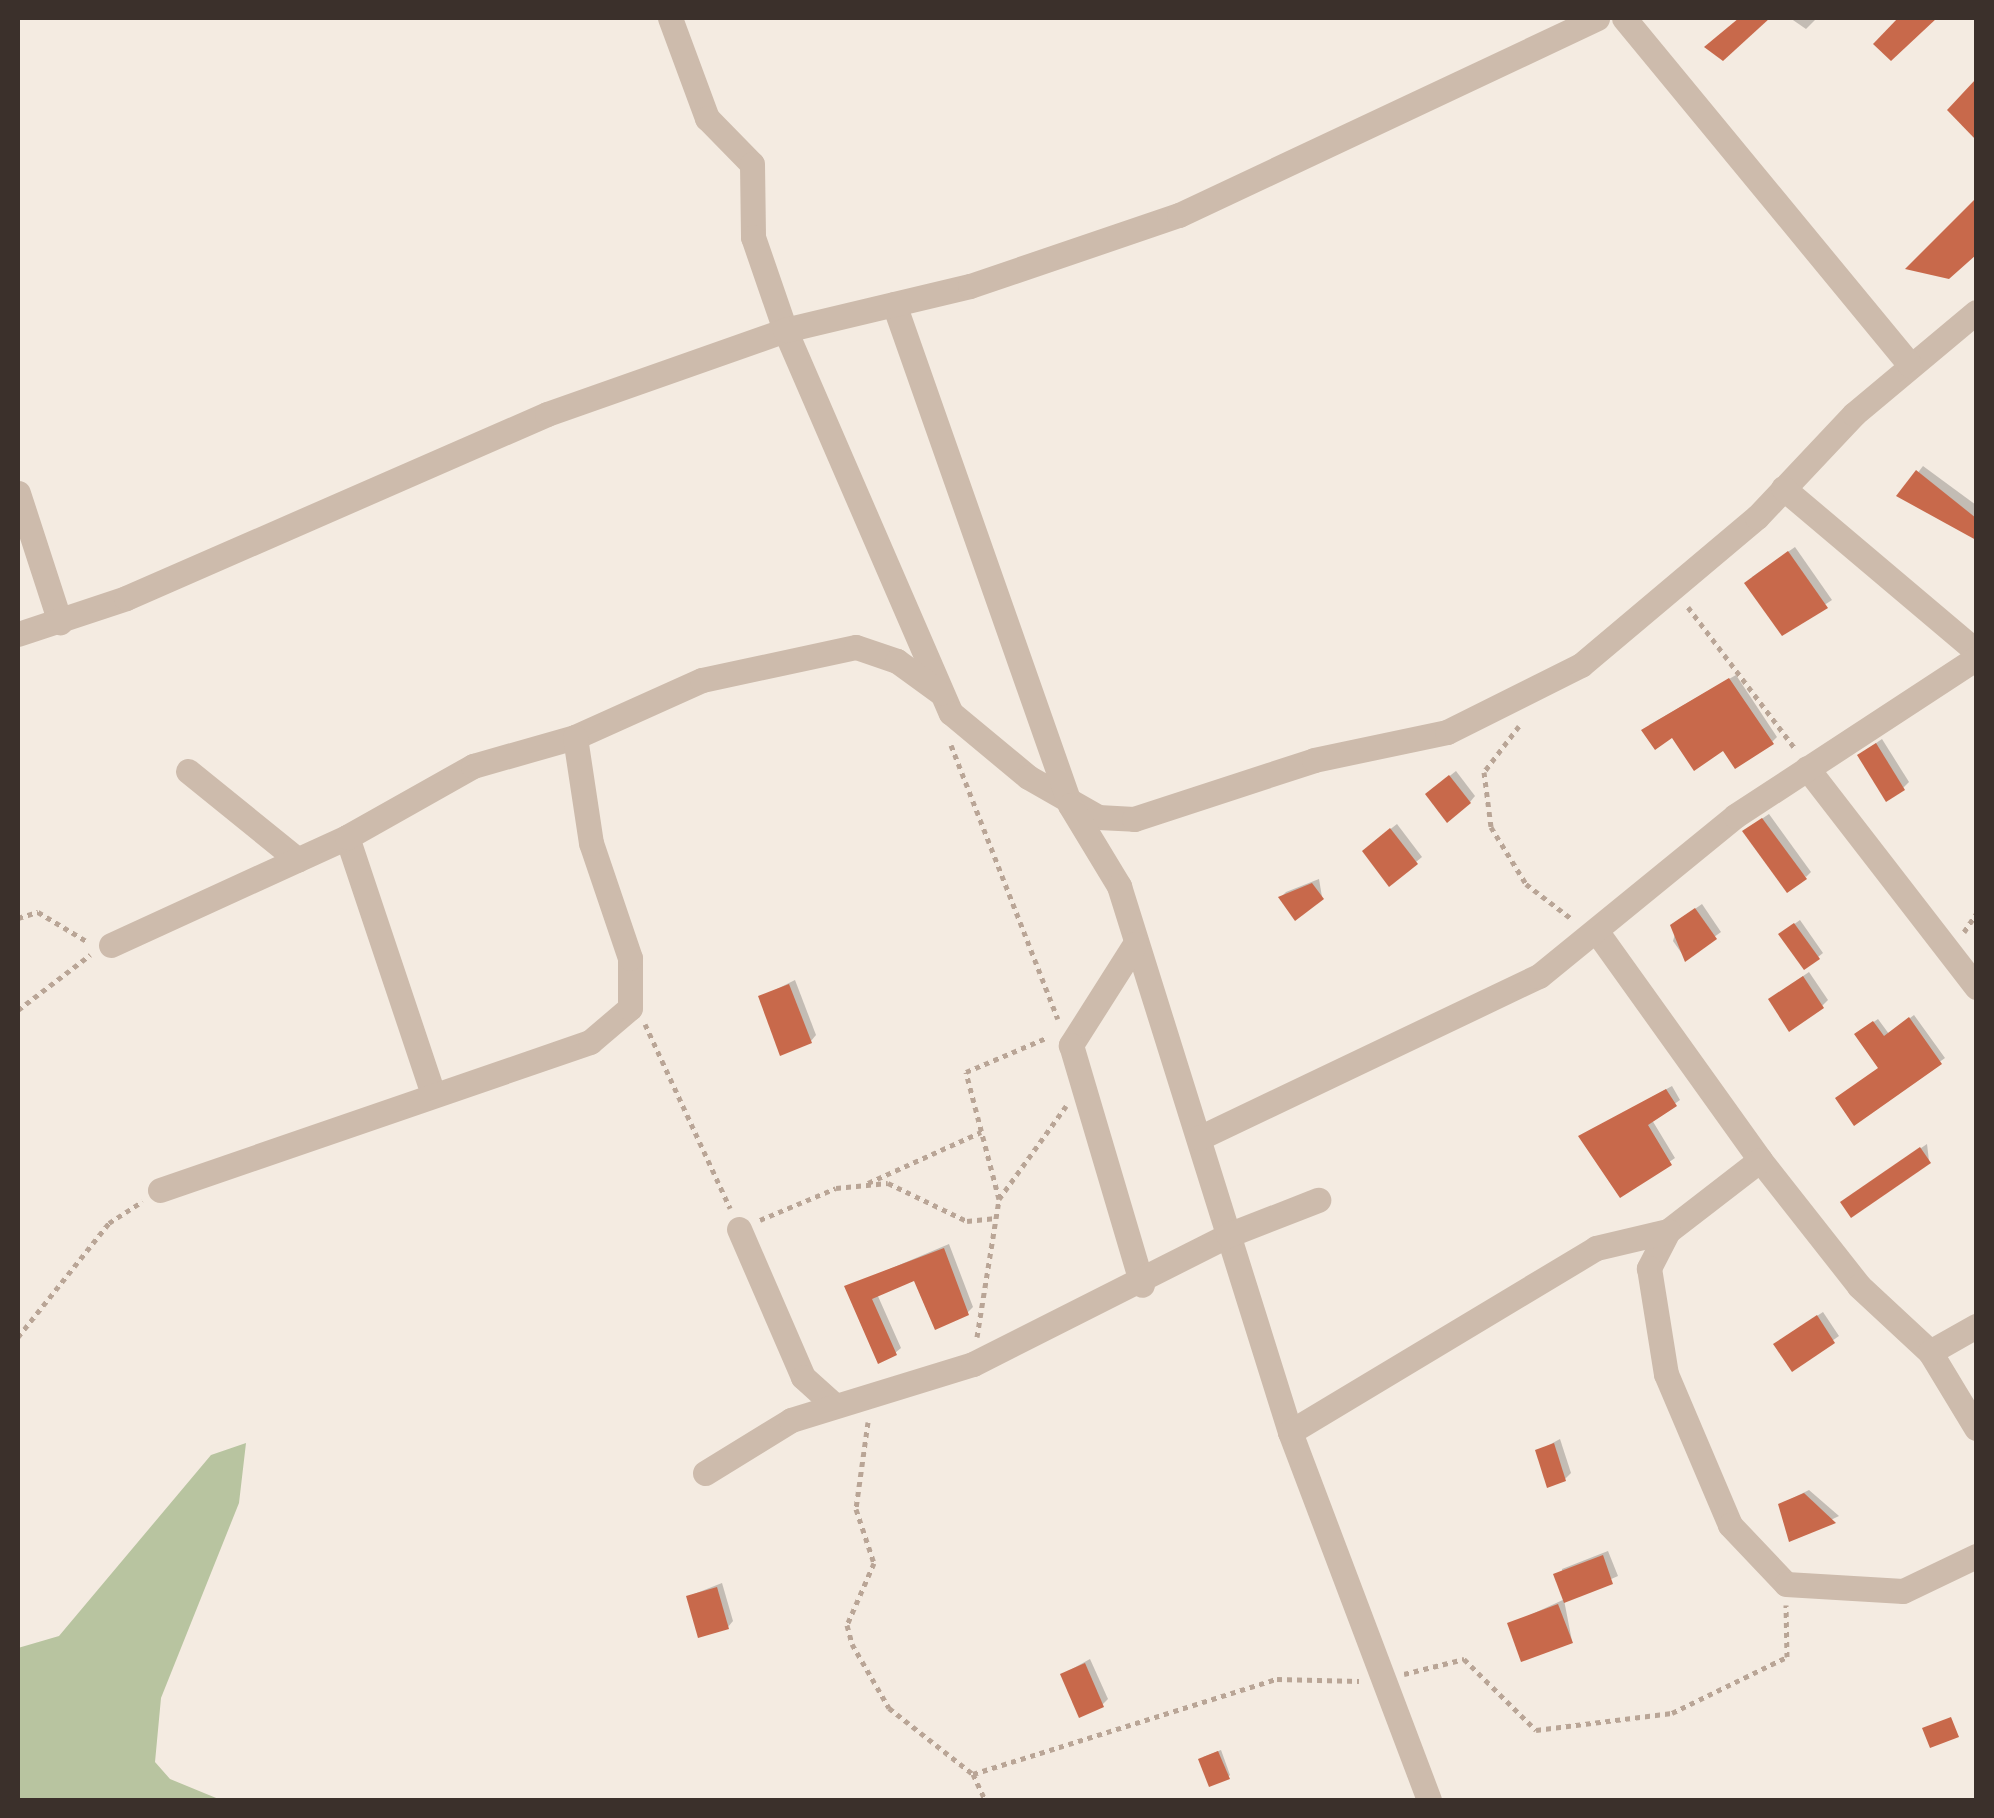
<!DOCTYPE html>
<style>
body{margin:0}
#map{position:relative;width:1994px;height:1818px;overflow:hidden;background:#f4ebe1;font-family:"Nunito Sans",sans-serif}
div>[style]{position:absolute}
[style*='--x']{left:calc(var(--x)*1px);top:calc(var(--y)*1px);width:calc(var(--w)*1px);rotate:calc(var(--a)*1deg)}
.green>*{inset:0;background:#b8c4a0}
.shadow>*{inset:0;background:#0003}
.building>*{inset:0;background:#c8694b}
.path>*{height:5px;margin-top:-2.5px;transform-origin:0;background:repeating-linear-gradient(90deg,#b9a596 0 5px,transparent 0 10px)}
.minor>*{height:25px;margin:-12.5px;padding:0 12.5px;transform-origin:12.5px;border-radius:12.5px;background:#cdbbac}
span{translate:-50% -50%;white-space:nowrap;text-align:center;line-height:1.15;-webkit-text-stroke:8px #fbf5ee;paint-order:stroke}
.frame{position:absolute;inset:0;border:20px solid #3b302b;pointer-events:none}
</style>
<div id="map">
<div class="green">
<div style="clip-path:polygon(246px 1443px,239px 1503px,161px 1698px,155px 1762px,170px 1779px,221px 1800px,18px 1800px,18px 1648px,59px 1636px,211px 1455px)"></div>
</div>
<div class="shadow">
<div style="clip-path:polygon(1790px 18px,1817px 18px,1806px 29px)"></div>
<div style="clip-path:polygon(1923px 466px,1976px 505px,1976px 537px,1900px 496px)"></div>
<div style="clip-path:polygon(1795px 547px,1832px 600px,1783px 632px,1752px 577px)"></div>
<div style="clip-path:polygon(1736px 675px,1777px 737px,1772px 742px,1649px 725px)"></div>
<div style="clip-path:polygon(1882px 739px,1909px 782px,1903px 788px,1866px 750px)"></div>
<div style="clip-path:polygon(1456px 771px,1475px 796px,1470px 802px,1433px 789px)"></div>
<div style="clip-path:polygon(1769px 814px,1811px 872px,1806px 877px,1751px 826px)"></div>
<div style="clip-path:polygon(1397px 824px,1422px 857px,1416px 862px,1370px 845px)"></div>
<div style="clip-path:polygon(1319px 879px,1322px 897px,1281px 897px,1286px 892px)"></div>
<div style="clip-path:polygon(1702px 904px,1721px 932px,1685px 958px,1673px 941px,1679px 920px)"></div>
<div style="clip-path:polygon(1800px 920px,1823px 953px,1818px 957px,1786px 930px)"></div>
<div style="clip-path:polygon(1809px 972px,1828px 1000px,1822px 1006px,1777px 994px)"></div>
<div style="clip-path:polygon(795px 980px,816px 1035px,811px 1041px,761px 997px)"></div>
<div style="clip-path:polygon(1914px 1015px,1945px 1058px,1854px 1123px,1881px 1068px,1862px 1030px,1878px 1019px,1889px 1034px)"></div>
<div style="clip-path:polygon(1672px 1086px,1680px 1100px,1652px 1120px,1675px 1158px,1621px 1195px,1581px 1136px)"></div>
<div style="clip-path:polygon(1927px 1144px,1929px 1161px,1849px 1197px)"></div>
<div style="clip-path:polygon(949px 1244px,973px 1307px,967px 1313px,916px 1277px,877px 1294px,901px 1348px,895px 1353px,847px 1287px)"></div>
<div style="clip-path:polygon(1823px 1312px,1839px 1336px,1792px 1369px,1782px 1339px)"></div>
<div style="clip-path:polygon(1560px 1439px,1571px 1473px,1565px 1479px,1538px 1451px)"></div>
<div style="clip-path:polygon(1809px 1490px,1839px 1516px,1791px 1539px,1781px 1504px)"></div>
<div style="clip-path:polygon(1608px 1551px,1618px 1576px,1564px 1600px,1572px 1641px,1510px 1624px,1565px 1599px,1562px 1569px)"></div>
<div style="clip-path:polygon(722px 1583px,733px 1621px,728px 1627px,689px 1596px)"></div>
<div style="clip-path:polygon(1090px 1659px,1108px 1699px,1102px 1705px,1063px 1674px)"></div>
<div style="clip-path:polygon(1221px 1750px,1230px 1775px,1228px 1777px,1203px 1757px)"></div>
</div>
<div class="building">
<div style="clip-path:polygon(1739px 18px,1770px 18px,1723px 61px,1704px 47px)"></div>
<div style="clip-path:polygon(1898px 18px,1937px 18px,1891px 61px,1873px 44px)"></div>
<div style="clip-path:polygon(1976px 79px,1976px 140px,1947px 110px)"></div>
<div style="clip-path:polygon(1976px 198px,1976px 255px,1949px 279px,1905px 269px)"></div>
<div style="clip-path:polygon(1916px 470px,1976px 518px,1976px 540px,1896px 496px)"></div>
<div style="clip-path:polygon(1788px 551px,1828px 608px,1782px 636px,1744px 583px)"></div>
<div style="clip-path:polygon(1729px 678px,1774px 744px,1735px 769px,1723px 751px,1694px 771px,1672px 738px,1655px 750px,1641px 730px)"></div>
<div style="clip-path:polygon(1876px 743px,1905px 790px,1886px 802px,1857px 755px)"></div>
<div style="clip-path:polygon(1449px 775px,1471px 803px,1447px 823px,1425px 794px)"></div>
<div style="clip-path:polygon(1762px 818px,1807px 879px,1787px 893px,1742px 831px)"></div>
<div style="clip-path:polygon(1390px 828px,1418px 864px,1389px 887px,1362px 851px)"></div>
<div style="clip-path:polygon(1312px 883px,1324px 899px,1295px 921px,1278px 897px)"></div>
<div style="clip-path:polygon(1695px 908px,1717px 939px,1685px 962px,1670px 925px)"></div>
<div style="clip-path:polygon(1794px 923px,1820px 959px,1804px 970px,1778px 934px)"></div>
<div style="clip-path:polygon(1803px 976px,1824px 1008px,1789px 1032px,1768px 999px)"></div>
<div style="clip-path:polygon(789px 984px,812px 1043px,780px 1056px,758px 996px)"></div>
<div style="clip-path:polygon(1909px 1017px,1942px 1064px,1854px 1126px,1835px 1098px,1878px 1068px,1854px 1034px,1873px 1021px,1884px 1036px)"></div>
<div style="clip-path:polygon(1666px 1089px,1677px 1106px,1648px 1125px,1672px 1165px,1620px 1198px,1578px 1136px)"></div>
<div style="clip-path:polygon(1920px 1147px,1931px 1163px,1851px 1218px,1840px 1202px)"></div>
<div style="clip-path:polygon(944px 1248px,969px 1315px,935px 1330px,914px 1281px,872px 1299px,897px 1355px,878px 1364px,844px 1286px)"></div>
<div style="clip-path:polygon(1817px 1315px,1835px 1343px,1792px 1372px,1773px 1344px)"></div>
<div style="clip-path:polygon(1554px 1443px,1566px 1481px,1547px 1488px,1535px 1450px)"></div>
<div style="clip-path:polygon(1804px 1493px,1836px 1523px,1789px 1542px,1778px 1504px)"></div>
<div style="clip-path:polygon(1603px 1555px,1613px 1584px,1564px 1603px,1553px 1574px)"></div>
<div style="clip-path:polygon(717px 1587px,729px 1629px,698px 1638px,686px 1596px)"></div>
<div style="clip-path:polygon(1558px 1604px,1573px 1643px,1521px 1662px,1507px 1623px)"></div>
<div style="clip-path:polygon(1085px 1663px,1104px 1707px,1079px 1718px,1060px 1674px)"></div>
<div style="clip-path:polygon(1951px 1717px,1959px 1737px,1930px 1748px,1922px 1728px)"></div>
<div style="clip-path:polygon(1218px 1751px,1230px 1779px,1209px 1787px,1198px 1759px)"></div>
</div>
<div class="path">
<div style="--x:1688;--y:607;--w:179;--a:52.9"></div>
<div style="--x:1519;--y:726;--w:58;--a:127.3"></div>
<div style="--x:1484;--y:772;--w:55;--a:82.7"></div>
<div style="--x:1491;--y:827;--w:67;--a:58.4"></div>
<div style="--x:1526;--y:884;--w:58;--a:37.3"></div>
<div style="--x:951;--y:745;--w:294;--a:68.7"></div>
<div style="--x:18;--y:918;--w:21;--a:-17"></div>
<div style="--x:38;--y:912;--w:58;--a:31"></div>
<div style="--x:1964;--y:932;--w:22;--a:-56"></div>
<div style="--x:18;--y:1010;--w:91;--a:-37.4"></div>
<div style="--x:645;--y:1024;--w:203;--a:65.2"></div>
<div style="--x:868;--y:1183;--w:124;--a:-24.3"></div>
<div style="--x:999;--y:1199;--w:131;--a:-104.6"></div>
<div style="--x:966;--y:1072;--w:87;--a:-23"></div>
<div style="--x:760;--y:1220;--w:82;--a:-22.8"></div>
<div style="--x:836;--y:1188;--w:52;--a:-5.5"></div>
<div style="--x:888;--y:1183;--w:88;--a:25.7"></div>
<div style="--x:967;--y:1221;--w:29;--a:-6"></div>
<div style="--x:18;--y:1337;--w:146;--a:-51.4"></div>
<div style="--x:109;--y:1223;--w:40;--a:-32.9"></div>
<div style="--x:977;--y:1337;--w:140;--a:-80.9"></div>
<div style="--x:999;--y:1199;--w:115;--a:-54.2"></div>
<div style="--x:868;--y:1422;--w:88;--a:97.9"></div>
<div style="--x:856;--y:1509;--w:57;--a:71.6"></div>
<div style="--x:874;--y:1563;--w:68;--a:113.5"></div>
<div style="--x:847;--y:1625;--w:20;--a:75"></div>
<div style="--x:852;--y:1644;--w:74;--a:60"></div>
<div style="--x:889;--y:1708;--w:107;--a:38.2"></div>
<div style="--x:973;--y:1774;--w:29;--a:65"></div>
<div style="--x:1404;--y:1674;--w:62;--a:-14"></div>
<div style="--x:1464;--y:1659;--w:101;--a:44.6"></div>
<div style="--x:1536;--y:1730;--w:137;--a:-7.1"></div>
<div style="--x:1672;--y:1713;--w:128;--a:-26"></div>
<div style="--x:1787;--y:1657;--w:52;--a:-91.1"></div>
<div style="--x:973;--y:1774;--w:318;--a:-17.4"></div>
<div style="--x:1277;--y:1679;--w:82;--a:1.4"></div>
</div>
<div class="minor">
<div style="--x:670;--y:18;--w:107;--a:69.7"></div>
<div style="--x:707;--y:118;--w:64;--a:45.6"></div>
<div style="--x:752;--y:164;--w:73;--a:89.2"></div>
<div style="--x:753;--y:237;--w:98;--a:71"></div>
<div style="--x:785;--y:330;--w:417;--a:66.6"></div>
<div style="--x:951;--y:713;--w:100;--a:39.7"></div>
<div style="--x:1028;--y:777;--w:81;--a:29.7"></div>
<div style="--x:1098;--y:817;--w:36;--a:3"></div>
<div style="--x:1134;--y:819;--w:189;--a:-18.1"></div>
<div style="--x:1314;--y:760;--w:136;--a:-11.9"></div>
<div style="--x:1447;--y:732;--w:150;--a:-26.6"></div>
<div style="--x:1581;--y:665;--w:230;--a:-40.1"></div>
<div style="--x:1757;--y:517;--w:141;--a:-46.7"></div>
<div style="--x:1854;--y:414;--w:159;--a:-39.9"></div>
<div style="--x:1624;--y:18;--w:450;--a:50.5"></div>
<div style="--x:894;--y:304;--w:531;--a:70.64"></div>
<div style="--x:1070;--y:805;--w:95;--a:58.8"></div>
<div style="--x:1119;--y:886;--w:572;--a:72.61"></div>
<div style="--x:1290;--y:1432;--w:393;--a:69.3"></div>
<div style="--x:1783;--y:488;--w:253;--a:40.2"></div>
<div style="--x:18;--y:493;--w:136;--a:72"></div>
<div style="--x:18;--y:634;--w:114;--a:-18.4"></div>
<div style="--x:126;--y:598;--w:459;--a:-23.6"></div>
<div style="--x:547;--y:414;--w:252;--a:-19.4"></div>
<div style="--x:785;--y:330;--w:190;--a:-13.4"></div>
<div style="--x:970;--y:286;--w:221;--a:-18.8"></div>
<div style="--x:1179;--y:215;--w:462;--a:-25.2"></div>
<div style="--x:1807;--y:768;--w:277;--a:52.3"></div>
<div style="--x:188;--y:771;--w:141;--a:39"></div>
<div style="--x:347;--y:837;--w:271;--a:71.5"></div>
<div style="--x:1597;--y:932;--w:280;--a:54.4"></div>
<div style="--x:1760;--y:1160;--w:160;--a:51.8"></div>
<div style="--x:1859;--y:1286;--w:97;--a:42.9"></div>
<div style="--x:1930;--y:1352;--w:89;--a:58.8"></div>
<div style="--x:1135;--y:944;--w:120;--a:122.4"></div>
<div style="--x:1071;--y:1045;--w:250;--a:73.5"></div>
<div style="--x:111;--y:945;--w:260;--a:-24.6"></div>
<div style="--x:347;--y:837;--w:145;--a:-29.4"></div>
<div style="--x:473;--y:766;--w:106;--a:-15.9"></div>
<div style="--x:575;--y:737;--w:139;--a:-24.2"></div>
<div style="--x:702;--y:680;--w:157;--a:-12.1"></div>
<div style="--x:856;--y:647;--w:43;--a:18.9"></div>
<div style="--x:897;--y:661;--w:54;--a:36"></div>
<div style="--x:1199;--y:1138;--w:377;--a:-25.5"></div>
<div style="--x:1539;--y:976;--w:253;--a:-39.2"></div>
<div style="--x:1735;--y:816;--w:288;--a:-33.2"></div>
<div style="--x:1760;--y:1160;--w:116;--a:142.3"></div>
<div style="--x:1668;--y:1231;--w:42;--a:117.2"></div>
<div style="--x:1649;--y:1268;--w:107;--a:80.9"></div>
<div style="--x:1666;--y:1374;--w:164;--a:67"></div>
<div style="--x:1730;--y:1525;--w:81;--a:46.5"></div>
<div style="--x:1786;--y:1584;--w:117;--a:3.4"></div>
<div style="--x:1903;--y:1591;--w:81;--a:-25.6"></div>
<div style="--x:160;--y:1190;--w:455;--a:-19"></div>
<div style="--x:590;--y:1042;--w:52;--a:-40.4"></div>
<div style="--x:630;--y:1008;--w:50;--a:-90"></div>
<div style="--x:630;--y:958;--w:121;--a:-108.7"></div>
<div style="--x:591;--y:843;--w:107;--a:-98.6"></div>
<div style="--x:739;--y:1229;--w:161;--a:66.6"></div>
<div style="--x:803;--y:1377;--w:39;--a:42"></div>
<div style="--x:1930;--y:1352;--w:53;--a:-29.5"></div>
<div style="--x:1290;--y:1432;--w:357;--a:-31"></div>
<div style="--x:1596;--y:1248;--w:74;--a:-13.3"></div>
<div style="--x:705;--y:1473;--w:101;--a:-31.6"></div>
<div style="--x:791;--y:1420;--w:190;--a:-17.1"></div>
<div style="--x:973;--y:1364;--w:286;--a:-26.8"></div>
<div style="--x:1228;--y:1235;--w:97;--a:-21.3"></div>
</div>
<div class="frame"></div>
</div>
